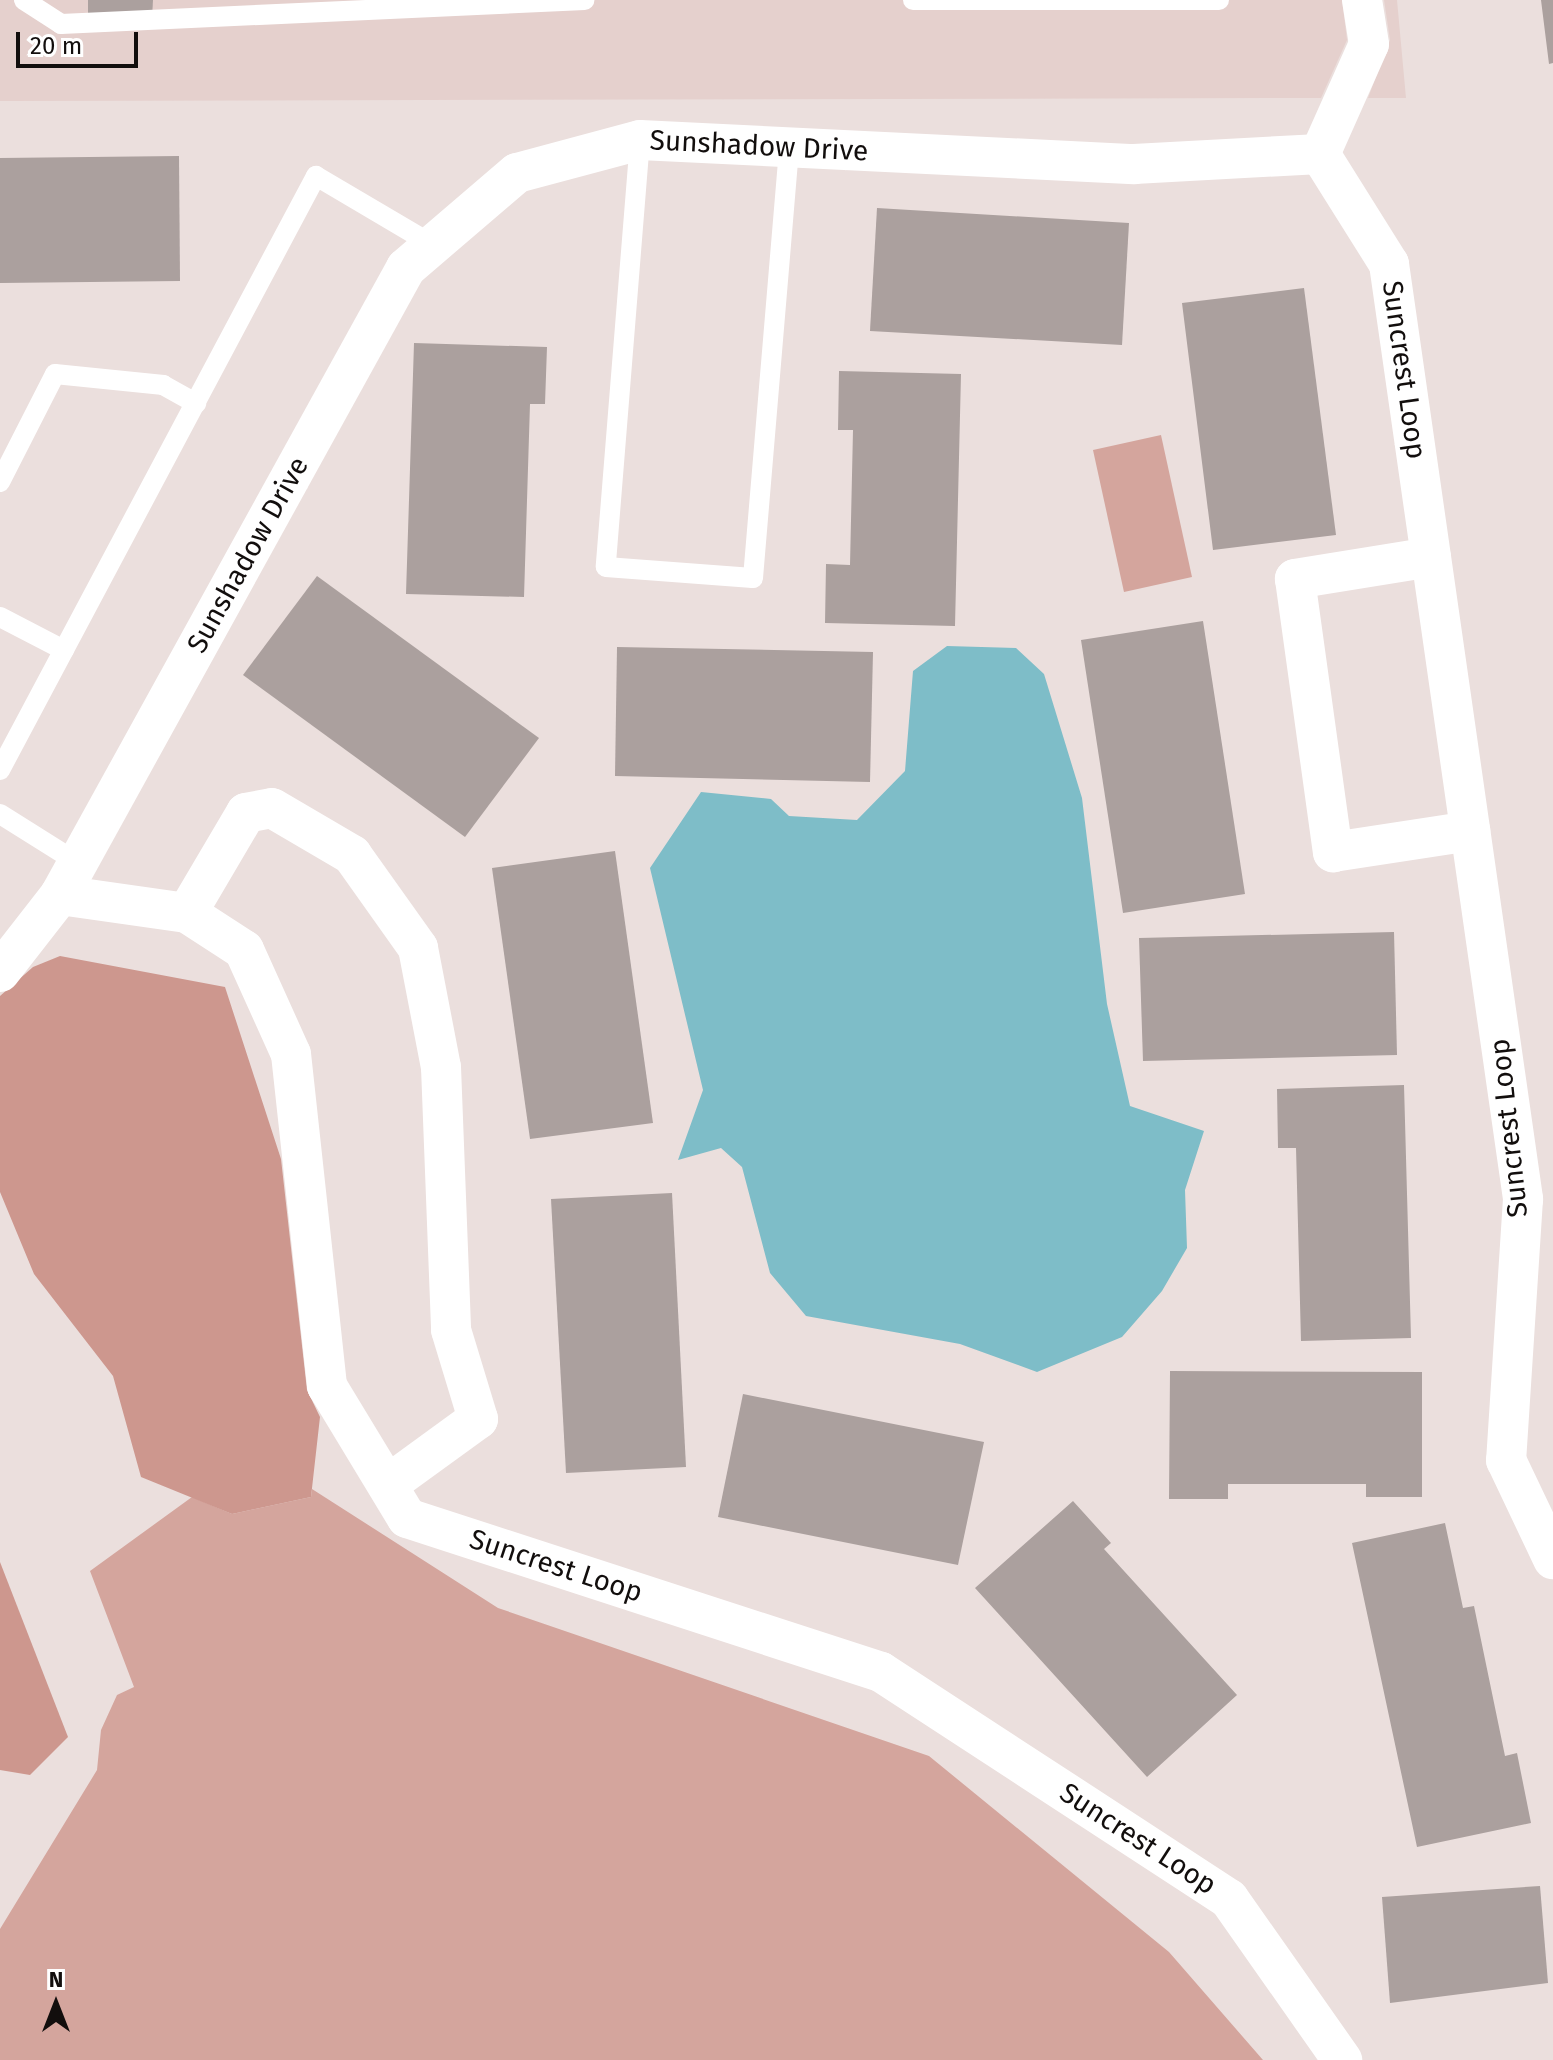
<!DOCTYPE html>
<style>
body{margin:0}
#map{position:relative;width:1553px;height:2060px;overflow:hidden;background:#ebdfdd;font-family:"Fira Sans",sans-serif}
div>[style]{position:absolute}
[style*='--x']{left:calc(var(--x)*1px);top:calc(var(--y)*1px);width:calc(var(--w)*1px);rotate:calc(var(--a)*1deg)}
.built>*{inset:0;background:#e5d0cd}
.green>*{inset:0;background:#d4a59d}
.forest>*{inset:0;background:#cd978e}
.water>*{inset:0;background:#7ebdc8}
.building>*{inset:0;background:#aba09e}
.lane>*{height:20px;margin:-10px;padding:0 10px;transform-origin:10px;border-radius:10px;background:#fff}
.street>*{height:40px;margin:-20px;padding:0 20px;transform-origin:20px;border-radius:20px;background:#fff}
span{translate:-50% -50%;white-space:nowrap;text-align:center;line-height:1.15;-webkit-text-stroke:8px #fff;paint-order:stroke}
.street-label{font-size:28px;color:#120e0d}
.north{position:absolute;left:16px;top:1964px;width:80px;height:80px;-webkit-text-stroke:6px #fff;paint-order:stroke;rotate:0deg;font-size:22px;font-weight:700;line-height:32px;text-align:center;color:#120e0d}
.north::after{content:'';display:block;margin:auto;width:28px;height:36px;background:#120e0d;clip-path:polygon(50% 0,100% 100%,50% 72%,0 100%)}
.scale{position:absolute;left:16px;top:32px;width:122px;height:36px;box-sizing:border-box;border:4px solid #120e0d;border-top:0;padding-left:10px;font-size:24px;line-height:28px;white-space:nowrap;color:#120e0d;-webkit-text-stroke:6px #fff;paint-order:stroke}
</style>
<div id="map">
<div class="built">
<div style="clip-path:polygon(0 0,1342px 0,1347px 40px,1321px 98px,0 101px)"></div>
<div style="clip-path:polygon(1384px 0,1397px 0,1406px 98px,1368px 98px,1390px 40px)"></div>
</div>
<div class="green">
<div style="clip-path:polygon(1161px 435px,1192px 577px,1124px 592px,1093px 450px)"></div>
<div style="clip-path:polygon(312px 1489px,498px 1608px,929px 1756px,1169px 1952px,1263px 2060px,0 2060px,0 1929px,97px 1770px,101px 1730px,117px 1695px,134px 1687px,90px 1571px,192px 1497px,232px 1514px,311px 1497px)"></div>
</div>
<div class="forest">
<div style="clip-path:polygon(60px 956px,225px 987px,281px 1159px,307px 1390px,320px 1417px,311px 1497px,232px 1514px,141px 1477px,113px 1376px,34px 1274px,0 1192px,0 996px,33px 967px)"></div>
<div style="clip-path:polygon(0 1562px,68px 1737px,30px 1775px,0 1770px)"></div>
</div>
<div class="water">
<div style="clip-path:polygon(947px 646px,1016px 648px,1044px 674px,1082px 798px,1107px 1004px,1130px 1106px,1204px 1131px,1185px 1190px,1187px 1248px,1162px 1291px,1122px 1337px,1037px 1372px,960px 1344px,806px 1316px,770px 1273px,742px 1167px,721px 1148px,678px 1160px,703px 1090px,650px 868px,701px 792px,771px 799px,789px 816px,857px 820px,905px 771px,913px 671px)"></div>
</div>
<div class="building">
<div style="clip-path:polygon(88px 0,153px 0,152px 18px,88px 17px)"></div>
<div style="clip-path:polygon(1541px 0,1553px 0,1553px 63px,1549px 64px)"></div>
<div style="clip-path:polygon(179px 156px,180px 281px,0 283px,0 158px)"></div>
<div style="clip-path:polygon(877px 208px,1129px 223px,1122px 345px,870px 331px)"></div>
<div style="clip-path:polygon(1304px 288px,1336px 535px,1213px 550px,1182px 303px)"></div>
<div style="clip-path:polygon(414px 343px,547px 347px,545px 404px,530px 404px,524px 597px,406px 594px)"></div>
<div style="clip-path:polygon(839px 371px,961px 374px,955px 626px,825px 623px,826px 564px,850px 565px,853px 430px,838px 430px)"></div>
<div style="clip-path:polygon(317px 576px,539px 738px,465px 837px,243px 675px)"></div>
<div style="clip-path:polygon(1203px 621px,1245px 894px,1123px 913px,1081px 640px)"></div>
<div style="clip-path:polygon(617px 647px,873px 652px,870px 782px,615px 776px)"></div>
<div style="clip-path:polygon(615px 851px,653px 1123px,530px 1139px,492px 868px)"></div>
<div style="clip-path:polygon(1394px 932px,1397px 1055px,1143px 1061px,1139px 938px)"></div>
<div style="clip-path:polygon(1404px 1085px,1411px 1338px,1301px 1341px,1296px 1148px,1278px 1148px,1277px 1089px)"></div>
<div style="clip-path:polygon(672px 1193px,686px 1467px,566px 1473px,551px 1199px)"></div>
<div style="clip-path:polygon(1170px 1371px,1422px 1372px,1422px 1497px,1366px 1497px,1366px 1484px,1228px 1484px,1228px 1499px,1169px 1499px)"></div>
<div style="clip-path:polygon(743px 1394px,984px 1442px,958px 1565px,718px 1517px)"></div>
<div style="clip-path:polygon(1073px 1501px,1111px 1543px,1104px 1549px,1237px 1695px,1147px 1777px,975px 1588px)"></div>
<div style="clip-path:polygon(1445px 1523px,1463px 1608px,1474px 1606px,1505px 1756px,1517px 1753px,1531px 1823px,1417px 1847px,1352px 1543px)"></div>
<div style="clip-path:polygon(1540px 1886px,1548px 1983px,1390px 2003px,1382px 1897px)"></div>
</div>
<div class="lane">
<div style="--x:24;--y:0;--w:44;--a:33"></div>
<div style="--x:61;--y:24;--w:524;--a:-2.63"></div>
<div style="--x:913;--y:0;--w:306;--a:0"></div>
<div style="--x:640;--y:140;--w:428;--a:94.6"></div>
<div style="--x:606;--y:567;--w:147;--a:4.3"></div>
<div style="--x:753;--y:578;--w:433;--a:-85.2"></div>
<div style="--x:0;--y:482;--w:121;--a:-63"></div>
<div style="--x:55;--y:374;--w:109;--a:5.8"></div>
<div style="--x:163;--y:385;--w:38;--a:29"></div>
<div style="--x:0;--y:617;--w:72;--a:27.3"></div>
<div style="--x:0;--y:770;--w:673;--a:-61.99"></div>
<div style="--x:316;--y:176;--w:136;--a:30.5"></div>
<div style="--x:0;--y:814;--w:92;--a:32.1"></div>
</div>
<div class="street">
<div style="--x:1320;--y:154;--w:130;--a:57.9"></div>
<div style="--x:1389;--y:264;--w:945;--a:81.84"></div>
<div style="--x:1523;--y:1199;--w:262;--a:93.7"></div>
<div style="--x:1506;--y:1460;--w:110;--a:64.6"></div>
<div style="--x:1320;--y:154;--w:120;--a:-66"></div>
<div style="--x:1369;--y:44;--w:45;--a:-99"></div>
<div style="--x:1431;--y:557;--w:138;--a:170.8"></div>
<div style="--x:1295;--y:579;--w:276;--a:82.1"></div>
<div style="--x:1333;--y:852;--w:139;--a:-8.7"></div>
<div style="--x:60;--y:895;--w:128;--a:8.1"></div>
<div style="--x:187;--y:913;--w:68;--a:33"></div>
<div style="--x:244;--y:950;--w:114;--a:65.7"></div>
<div style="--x:291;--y:1054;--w:334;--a:83.8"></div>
<div style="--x:327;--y:1386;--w:154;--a:58.8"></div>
<div style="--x:407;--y:1518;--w:498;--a:18"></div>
<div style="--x:881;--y:1672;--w:415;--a:33.1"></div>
<div style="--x:1229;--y:1899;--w:197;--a:54.9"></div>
<div style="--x:187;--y:913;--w:116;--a:-59.5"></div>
<div style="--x:246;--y:813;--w:26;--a:-11"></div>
<div style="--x:272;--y:808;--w:93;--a:30.4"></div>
<div style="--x:352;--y:855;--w:114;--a:54.6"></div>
<div style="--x:418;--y:948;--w:121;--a:79.1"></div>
<div style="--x:441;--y:1067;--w:263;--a:87.8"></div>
<div style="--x:451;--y:1330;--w:93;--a:73.1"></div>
<div style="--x:478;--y:1419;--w:112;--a:144"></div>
<div style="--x:0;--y:972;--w:98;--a:-52.1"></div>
<div style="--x:60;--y:895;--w:716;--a:-61.11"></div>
<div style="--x:406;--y:268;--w:146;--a:-40.6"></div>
<div style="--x:517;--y:173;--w:127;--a:-15"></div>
<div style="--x:640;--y:140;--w:495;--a:2.8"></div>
<div style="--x:1134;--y:164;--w:186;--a:-3.1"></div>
</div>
<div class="street-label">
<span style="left:759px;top:146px;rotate:3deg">Sunshadow Drive</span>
<span style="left:1404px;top:370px;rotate:82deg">Suncrest Loop</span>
<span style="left:248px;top:555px;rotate:-61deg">Sunshadow Drive</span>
<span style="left:1509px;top:1128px;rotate:-96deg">Suncrest Loop</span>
<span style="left:556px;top:1566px;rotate:18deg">Suncrest Loop</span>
<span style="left:1138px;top:1839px;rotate:33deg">Suncrest Loop</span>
</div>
<div class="north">N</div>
<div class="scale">20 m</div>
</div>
